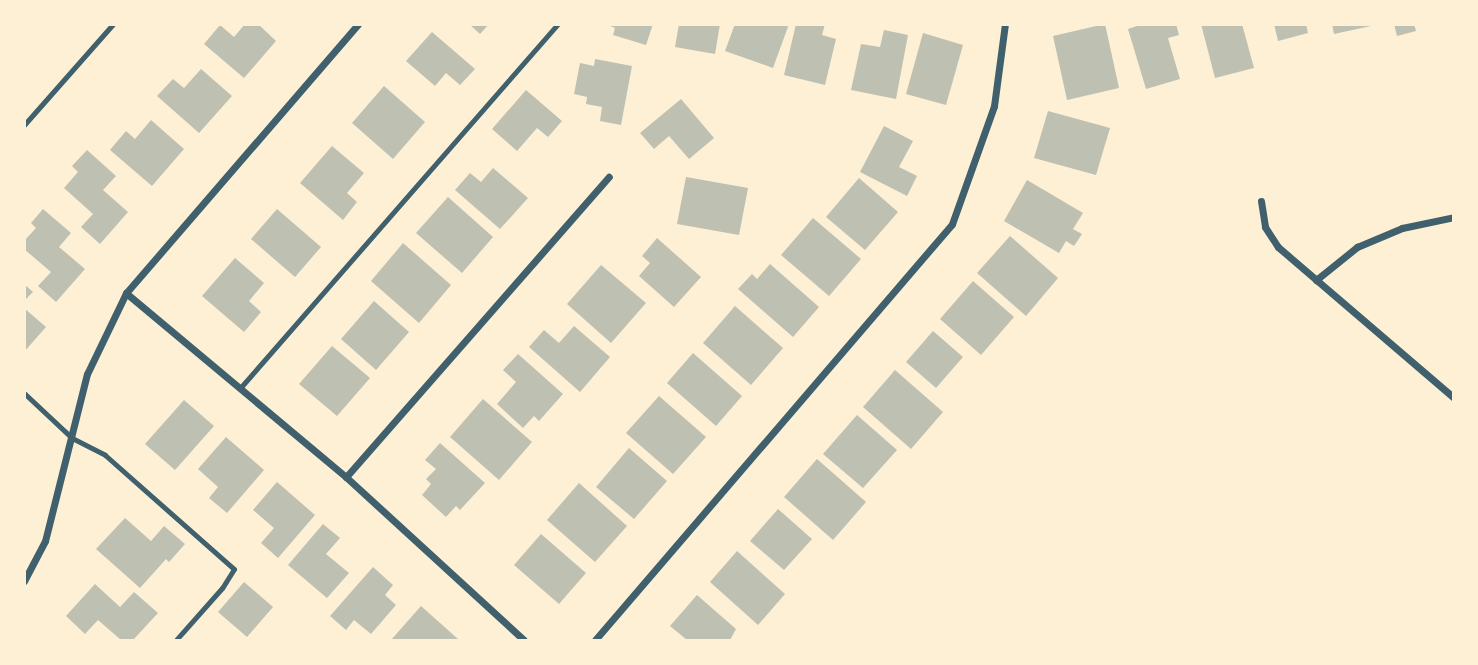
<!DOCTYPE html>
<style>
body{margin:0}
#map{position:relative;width:1478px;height:665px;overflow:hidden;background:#fdf0d5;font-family:Montserrat,sans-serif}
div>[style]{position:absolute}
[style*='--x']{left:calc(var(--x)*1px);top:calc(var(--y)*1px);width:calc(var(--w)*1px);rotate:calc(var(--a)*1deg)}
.building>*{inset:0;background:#bec0b2}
.service>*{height:5px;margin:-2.5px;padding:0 2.5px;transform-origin:2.5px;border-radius:2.5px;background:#3f606c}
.minor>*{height:7px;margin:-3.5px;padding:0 3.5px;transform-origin:3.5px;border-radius:3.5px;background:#3f606c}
span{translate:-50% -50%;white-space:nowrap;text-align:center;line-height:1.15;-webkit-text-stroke:7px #fdf0d5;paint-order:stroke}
.frame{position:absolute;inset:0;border:26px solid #fdf0d5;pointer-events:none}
</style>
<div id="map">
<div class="building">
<div style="clip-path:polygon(245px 24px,258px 24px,276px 41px,244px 78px,204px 44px,220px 25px,234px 37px)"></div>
<div style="clip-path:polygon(469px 24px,489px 24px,480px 34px)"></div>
<div style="clip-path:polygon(606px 24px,653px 24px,646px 45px,613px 35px,615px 28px)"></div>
<div style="clip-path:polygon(679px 24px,720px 24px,715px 54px,675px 47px)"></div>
<div style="clip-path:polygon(735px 24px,789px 24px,773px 68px,725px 51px)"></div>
<div style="clip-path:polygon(796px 24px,825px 24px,822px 35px,836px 39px,825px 85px,784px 75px)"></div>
<div style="clip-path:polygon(1105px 24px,1119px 88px,1067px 100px,1053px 36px)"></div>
<div style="clip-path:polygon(1143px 24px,1176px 24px,1179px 35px,1168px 38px,1180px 79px,1146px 89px,1128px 29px)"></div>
<div style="clip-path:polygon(1201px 24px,1242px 24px,1254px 68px,1215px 78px)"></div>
<div style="clip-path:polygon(1274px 24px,1306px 24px,1308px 33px,1278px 41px)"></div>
<div style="clip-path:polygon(1332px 24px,1371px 24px,1371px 26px,1334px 34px)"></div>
<div style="clip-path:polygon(1394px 24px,1414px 24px,1416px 31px,1397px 36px)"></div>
<div style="clip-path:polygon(884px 30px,908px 35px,896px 99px,851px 90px,861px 44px,880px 47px)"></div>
<div style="clip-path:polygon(432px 32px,475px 69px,460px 85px,446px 73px,435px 86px,406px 61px)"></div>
<div style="clip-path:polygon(923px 33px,963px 45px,946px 105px,906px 94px)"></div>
<div style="clip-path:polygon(595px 59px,632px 66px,621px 125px,600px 121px,602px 107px,586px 104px,587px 97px,574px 94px,580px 63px,594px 66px)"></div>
<div style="clip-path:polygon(201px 69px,232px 96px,199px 133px,157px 96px,173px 79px,184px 88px)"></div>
<div style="clip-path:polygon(384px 86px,425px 122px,393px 159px,352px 123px)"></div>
<div style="clip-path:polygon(526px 90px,562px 121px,548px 137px,537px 128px,517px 151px,492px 129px)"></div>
<div style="clip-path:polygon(681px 99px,714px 138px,689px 159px,669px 136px,654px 149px,640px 133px)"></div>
<div style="clip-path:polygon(1048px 111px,1110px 128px,1096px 175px,1034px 158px)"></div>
<div style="clip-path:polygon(151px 120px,184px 149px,152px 186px,110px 150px,126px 131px,135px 139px)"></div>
<div style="clip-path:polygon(884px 126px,913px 141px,899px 167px,917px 176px,907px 196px,860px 172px)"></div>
<div style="clip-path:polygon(332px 146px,364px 173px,347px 193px,357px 202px,343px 220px,300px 183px)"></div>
<div style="clip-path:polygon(87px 150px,116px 176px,103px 190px,128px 212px,100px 244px,81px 227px,93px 214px,64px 188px,78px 172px,72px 166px)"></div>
<div style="clip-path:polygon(493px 168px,528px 198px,500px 229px,455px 190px,470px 173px,481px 182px)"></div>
<div style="clip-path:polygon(686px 177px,748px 188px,739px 235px,677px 224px)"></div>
<div style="clip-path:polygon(859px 178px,898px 212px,865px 250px,826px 217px)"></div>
<div style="clip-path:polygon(1027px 180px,1083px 213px,1073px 229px,1082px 234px,1074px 246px,1066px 241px,1059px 253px,1004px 221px)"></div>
<div style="clip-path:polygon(448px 197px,493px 237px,462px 273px,416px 233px)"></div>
<div style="clip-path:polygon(43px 209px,71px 233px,59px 247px,85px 269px,56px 302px,38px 286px,51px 272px,24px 249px,24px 241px,36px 228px,31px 223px)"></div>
<div style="clip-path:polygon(277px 209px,321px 247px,295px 277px,251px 239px)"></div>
<div style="clip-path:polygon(813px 218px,861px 259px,829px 296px,781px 255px)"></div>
<div style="clip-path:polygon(1010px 236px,1058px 278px,1026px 316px,977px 273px)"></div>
<div style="clip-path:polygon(657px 238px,701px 277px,674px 307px,639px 276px,650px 263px,642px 256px)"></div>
<div style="clip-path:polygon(403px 243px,451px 285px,419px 323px,371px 281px)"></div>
<div style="clip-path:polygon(235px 258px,264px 283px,249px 301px,261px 312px,244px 332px,202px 296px)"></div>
<div style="clip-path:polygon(770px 264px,819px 307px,793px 337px,738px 289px,752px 274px,757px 279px)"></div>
<div style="clip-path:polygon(601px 265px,646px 303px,611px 343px,567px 304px)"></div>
<div style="clip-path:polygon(973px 281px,1014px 317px,981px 355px,940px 319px)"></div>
<div style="clip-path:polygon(24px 284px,33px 292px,24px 301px)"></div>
<div style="clip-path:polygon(374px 301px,409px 332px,376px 370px,341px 339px)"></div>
<div style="clip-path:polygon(735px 306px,783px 348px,751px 385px,703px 343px)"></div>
<div style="clip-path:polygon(24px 308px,46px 327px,24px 352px)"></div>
<div style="clip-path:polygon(574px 326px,610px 357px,580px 392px,529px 347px,544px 330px,559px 343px)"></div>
<div style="clip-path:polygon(933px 331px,963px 357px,936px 388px,906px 362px)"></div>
<div style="clip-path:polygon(332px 346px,370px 378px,337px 416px,299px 384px)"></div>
<div style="clip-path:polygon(693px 353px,742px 396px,716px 426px,667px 383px)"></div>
<div style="clip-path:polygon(518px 354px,563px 394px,539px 421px,534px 416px,523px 428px,497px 404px,516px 382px,503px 370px)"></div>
<div style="clip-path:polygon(895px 370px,943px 412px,911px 449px,863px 407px)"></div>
<div style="clip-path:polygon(659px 396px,706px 437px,673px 474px,626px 433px)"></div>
<div style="clip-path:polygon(483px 399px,532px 442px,499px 480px,450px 437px)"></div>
<div style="clip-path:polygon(184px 400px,214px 426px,175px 470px,145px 444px)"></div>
<div style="clip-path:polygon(857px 415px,897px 450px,863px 488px,823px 454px)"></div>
<div style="clip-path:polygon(226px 437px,264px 470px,227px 513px,209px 498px,218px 487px,198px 469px)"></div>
<div style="clip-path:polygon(440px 443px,485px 483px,460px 510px,456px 506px,446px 517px,422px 495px,431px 484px,426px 479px,436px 469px,425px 460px)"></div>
<div style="clip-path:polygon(629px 448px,667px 481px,634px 519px,596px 487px)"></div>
<div style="clip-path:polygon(817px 459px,866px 502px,833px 540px,784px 497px)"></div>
<div style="clip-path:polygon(277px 482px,315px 515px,278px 558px,261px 543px,274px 528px,253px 510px)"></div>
<div style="clip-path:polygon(579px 483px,627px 526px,595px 562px,547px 520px)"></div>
<div style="clip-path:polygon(778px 509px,812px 539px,784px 570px,750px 541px)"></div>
<div style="clip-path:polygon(125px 518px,151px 541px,164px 526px,185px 544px,169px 562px,166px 559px,140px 588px,96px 549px)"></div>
<div style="clip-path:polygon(323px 524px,340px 538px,326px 554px,349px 573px,327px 598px,288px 565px)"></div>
<div style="clip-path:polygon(541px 534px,586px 573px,559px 604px,514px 565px)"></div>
<div style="clip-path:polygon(737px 551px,785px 594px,758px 625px,710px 582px)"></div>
<div style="clip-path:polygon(373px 567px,393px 585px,385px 595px,396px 605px,371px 634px,354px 620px,346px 630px,330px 616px)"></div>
<div style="clip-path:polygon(244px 582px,273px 607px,247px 637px,218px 612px)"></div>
<div style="clip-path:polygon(95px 584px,120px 607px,134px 592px,158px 613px,133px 640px,121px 640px,98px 620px,85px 634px,66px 616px)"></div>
<div style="clip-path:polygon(697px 595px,736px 629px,730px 640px,687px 640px,670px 626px)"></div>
<div style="clip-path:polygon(421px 606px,458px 639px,456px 640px,391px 640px)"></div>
</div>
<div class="service">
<div style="--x:24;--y:125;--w:135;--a:-48.6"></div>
<div style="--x:241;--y:387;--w:482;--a:-48.9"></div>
<div style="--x:24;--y:393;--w:66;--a:43.2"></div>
<div style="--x:72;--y:438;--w:37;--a:27"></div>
<div style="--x:105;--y:455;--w:172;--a:41.5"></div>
<div style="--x:234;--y:569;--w:22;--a:122"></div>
<div style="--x:222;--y:588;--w:69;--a:131.5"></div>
</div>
<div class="minor">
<div style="--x:1261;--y:201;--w:26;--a:81"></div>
<div style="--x:1265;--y:227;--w:24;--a:57"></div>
<div style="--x:1278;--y:247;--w:232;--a:40.6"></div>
<div style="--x:1316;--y:280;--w:53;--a:-38.8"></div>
<div style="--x:1357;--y:247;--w:49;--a:-22.9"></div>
<div style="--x:1402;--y:228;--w:53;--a:-11.9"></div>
<div style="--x:126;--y:293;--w:287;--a:39.9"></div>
<div style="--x:346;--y:477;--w:241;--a:42.5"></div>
<div style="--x:346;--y:477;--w:399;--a:-48.8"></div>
<div style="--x:24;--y:581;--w:45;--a:-62.3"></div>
<div style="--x:45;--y:541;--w:172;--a:-75.9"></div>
<div style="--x:87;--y:374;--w:90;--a:-64.3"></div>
<div style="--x:126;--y:293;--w:355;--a:-49.2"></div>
<div style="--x:595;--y:640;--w:548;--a:-49.36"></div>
<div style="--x:952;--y:224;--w:125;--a:-70.4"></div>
<div style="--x:994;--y:106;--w:83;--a:-82.4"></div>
</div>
<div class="frame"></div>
</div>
